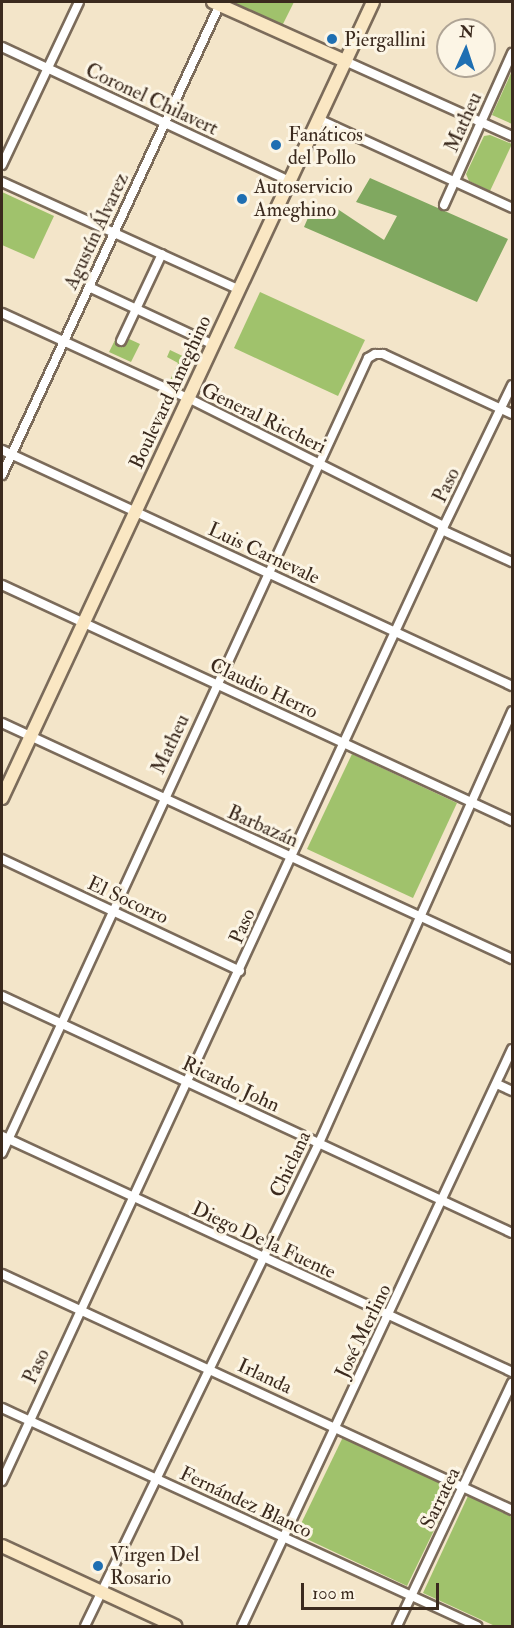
<!DOCTYPE html>
<meta charset="utf-8">
<style>
body{margin:0}
#map{position:relative;width:514px;height:1628px;overflow:hidden;background:#f3e5c9;font-family:"IM FELL Double Pica",serif}
div>[style]{position:absolute}
[style*='--x']{left:calc(var(--x)*1px);top:calc(var(--y)*1px);width:calc(var(--w)*1px);rotate:calc(var(--a)*1deg)}
.green>*{inset:0;background:#a0c26c}
.forest>*{inset:0;background:#80a860}
.roads{filter:drop-shadow(2px 0 #7b6b5a) drop-shadow(-2px 0 #7b6b5a) drop-shadow(0 2px #7b6b5a) drop-shadow(0 -2px #7b6b5a)}
.street>*{height:8px;margin:-4px;padding:0 4px;transform-origin:4px;border-radius:4px;background:#fff}
.secondary>*{height:12px;margin:-6px;padding:0 6px;transform-origin:6px;border-radius:6px;background:#fae7c3}
.dots>*{width:16px;height:16px;translate:-50% -50%;box-sizing:border-box;border:3px solid #fcf5e5;border-radius:50%}
span{translate:-50% -50%;white-space:nowrap;text-align:center;line-height:1.15;-webkit-text-stroke:6px #fcf5e5;paint-order:stroke}
.poi-label{font-size:20px;color:#3b2a1e}
.left{translate:0 -50%;text-align:left}
.street-label{font-size:20px;color:#3b2a1e}
.frame{position:absolute;inset:0;border:3px solid #3b2a1e;pointer-events:none}
.north{position:absolute;left:436px;top:18px;width:60px;height:60px;box-sizing:border-box;background:#fcf5e5;border:2px solid #afa495;border-radius:50%;rotate:3deg;font-size:16px;font-weight:700;line-height:24px;text-align:center;color:#3b2a1e}
.north::after{content:'';display:block;margin:auto;width:21px;height:27px;background:#1f6fb2;clip-path:polygon(50% 0,100% 100%,50% 72%,0 100%)}
.scale{position:absolute;left:301px;top:1583px;width:138px;height:27px;box-sizing:border-box;border:3px solid #3b2a1e;border-top:0;padding-left:8px;font-size:18px;line-height:21px;white-space:nowrap;color:#3b2a1e;-webkit-text-stroke:4px #fcf5e5;paint-order:stroke}
</style>
<div id="map">
<div class="green">
<div style="clip-path:polygon(230px 2px,294px 2px,281px 28px,231px 5px)"></div>
<div style="clip-path:polygon(512px 71px,512px 124px,492px 115px)"></div>
<div style="clip-path:polygon(490px 135px,512px 144px,490px 191px,469px 181px,466px 174px,484px 136px)"></div>
<div style="clip-path:polygon(2px 192px,54px 216px,34px 259px,2px 245px)"></div>
<div style="clip-path:polygon(260px 292px,365px 340px,338px 396px,234px 348px)"></div>
<div style="clip-path:polygon(127px 338px,140px 344px,131px 362px,109px 352px,115px 340px,124px 345px)"></div>
<div style="clip-path:polygon(170px 350px,191px 360px,179px 384px,170px 380px,178px 363px,167px 357px)"></div>
<div style="clip-path:polygon(352px 754px,457px 803px,413px 898px,307px 849px)"></div>
<div style="clip-path:polygon(343px 1437px,454px 1489px,407px 1586px,296px 1534px)"></div>
<div style="clip-path:polygon(468px 1496px,512px 1517px,512px 1626px,495px 1626px,423px 1593px)"></div>
</div>
<div class="forest">
<div style="clip-path:polygon(370px 178px,508px 239px,477px 302px,304px 227px,311px 211px,333px 206px,384px 240px,397px 216px,356px 202px)"></div>
</div>
<div class="roads">
<div class="street">
<div style="--x:2;--y:47;--w:318;--a:25"></div>
<div style="--x:345;--y:61;--w:183;--a:24.2"></div>
<div style="--x:318;--y:119;--w:213;--a:24.6"></div>
<div style="--x:2;--y:165;--w:180;--a:-64.7"></div>
<div style="--x:2;--y:182;--w:261;--a:24.4"></div>
<div style="--x:444;--y:205;--w:167;--a:-65.9"></div>
<div style="--x:89;--y:287;--w:138;--a:24.9"></div>
<div style="--x:2;--y:313;--w:205;--a:24.6"></div>
<div style="--x:188;--y:398;--w:286;--a:26.6"></div>
<div style="--x:121;--y:341;--w:96;--a:-64.8"></div>
<div style="--x:2;--y:450;--w:562;--a:24.83"></div>
<div style="--x:2;--y:475;--w:521;--a:-65.16"></div>
<div style="--x:442;--y:530;--w:77;--a:24.6"></div>
<div style="--x:2;--y:585;--w:562;--a:24.83"></div>
<div style="--x:2;--y:723;--w:562;--a:24.83"></div>
<div style="--x:2;--y:859;--w:263;--a:25.2"></div>
<div style="--x:2;--y:996;--w:562;--a:24.92"></div>
<div style="--x:497;--y:1084;--w:17;--a:25"></div>
<div style="--x:2;--y:1136;--w:562;--a:24.83"></div>
<div style="--x:2;--y:1153;--w:875;--a:-65.28"></div>
<div style="--x:368;--y:358;--w:8;--a:-30"></div>
<div style="--x:375;--y:354;--w:8;--a:0"></div>
<div style="--x:383;--y:354;--w:142;--a:24.9"></div>
<div style="--x:2;--y:1274;--w:562;--a:24.83"></div>
<div style="--x:2;--y:1408;--w:523;--a:24.65"></div>
<div style="--x:2;--y:1481;--w:1048;--a:-65.17"></div>
<div style="--x:442;--y:530;--w:161;--a:-64.2"></div>
<div style="--x:85;--y:1626;--w:537;--a:-64.15"></div>
<div style="--x:319;--y:1143;--w:473;--a:-65.9"></div>
<div style="--x:242;--y:1626;--w:637;--a:-64.92"></div>
<div style="--x:397;--y:1626;--w:269;--a:-64.7"></div>
</div>
<div class="secondary">
<div style="--x:213;--y:2;--w:145;--a:24.1"></div>
<div style="--x:2;--y:798;--w:878;--a:-65.01"></div>
<div style="--x:2;--y:1546;--w:191;--a:24.8"></div>
</div>
</div>
<div class="dots">
<div style="left:332px;top:39px;background:#1f6fb2"></div>
<div style="left:276px;top:145px;background:#1f6fb2"></div>
<div style="left:242px;top:199px;background:#1f6fb2"></div>
<div style="left:98px;top:1566px;background:#1f6fb2"></div>
</div>
<div class="poi-label">
<span class="left" style="left:344px;top:39px">Piergallini</span>
<span class="left" style="left:288px;top:146px">Fanáticos<br>del Pollo</span>
<span class="left" style="left:254px;top:198px">Autoservicio<br>Ameghino</span>
<span class="left" style="left:110px;top:1566px">Virgen Del<br>Rosario</span>
</div>
<div class="street-label">
<span style="left:152px;top:99px;rotate:25deg">Coronel Chilavert</span>
<span style="left:463px;top:122px;rotate:-66deg">Matheu</span>
<span style="left:96px;top:231px;rotate:-65deg">Agustín Álvarez</span>
<span style="left:170px;top:392px;rotate:-65deg">Boulevard Ameghino</span>
<span style="left:264px;top:418px;rotate:26deg">General Riccheri</span>
<span style="left:446px;top:485px;rotate:-64deg">Paso</span>
<span style="left:264px;top:553px;rotate:25deg">Luis Carnevale</span>
<span style="left:264px;top:688px;rotate:25deg">Claudio Herro</span>
<span style="left:170px;top:744px;rotate:-65deg">Matheu</span>
<span style="left:263px;top:826px;rotate:24deg">Barbazán</span>
<span style="left:128px;top:900px;rotate:25deg">El Socorro</span>
<span style="left:242px;top:926px;rotate:-66deg">Paso</span>
<span style="left:231px;top:1084px;rotate:25deg">Ricardo John</span>
<span style="left:290px;top:1164px;rotate:-65deg">Chiclana</span>
<span style="left:264px;top:1240px;rotate:25deg">Diego De la Fuente</span>
<span style="left:363px;top:1331px;rotate:-64deg">José Merlino</span>
<span style="left:36px;top:1366px;rotate:-65deg">Paso</span>
<span style="left:265px;top:1376px;rotate:25deg">Irlanda</span>
<span style="left:440px;top:1498px;rotate:-64deg">Sarratea</span>
<span style="left:246px;top:1502px;rotate:25deg">Fernández Blanco</span>
</div>
<div class="frame"></div>
<div class="north">N</div>
<div class="scale">100 m</div>
</div>
